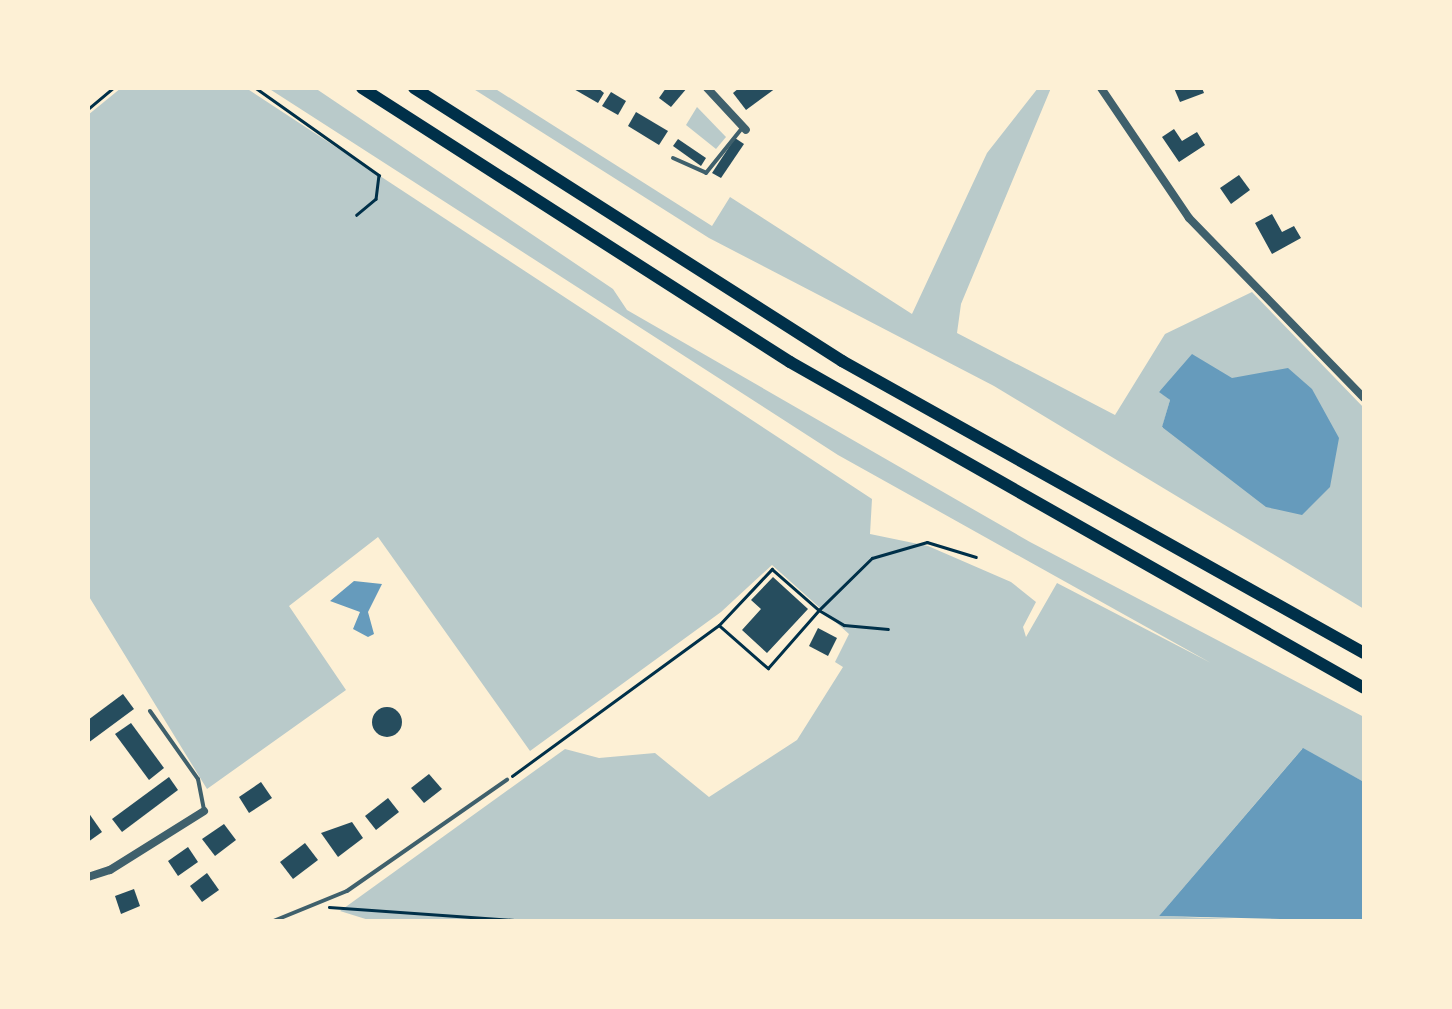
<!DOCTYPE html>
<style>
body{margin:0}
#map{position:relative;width:1452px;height:1009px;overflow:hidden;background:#fdf0d5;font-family:"DejaVu Sans",sans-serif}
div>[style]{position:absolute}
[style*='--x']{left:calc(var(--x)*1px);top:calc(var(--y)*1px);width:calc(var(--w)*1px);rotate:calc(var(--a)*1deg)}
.green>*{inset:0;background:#b9caca}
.water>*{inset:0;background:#669bbc}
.building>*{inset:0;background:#264d5e}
.round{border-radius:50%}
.path>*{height:2.5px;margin:-1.25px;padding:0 1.25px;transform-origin:1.25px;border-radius:1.25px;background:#003049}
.service>*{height:4px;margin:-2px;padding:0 2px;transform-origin:2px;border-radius:2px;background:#3f606c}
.minor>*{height:8px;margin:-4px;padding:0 4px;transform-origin:4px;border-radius:4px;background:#3f606c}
.motorway>*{height:12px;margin:-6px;padding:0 6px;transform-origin:6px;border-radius:6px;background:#003049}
span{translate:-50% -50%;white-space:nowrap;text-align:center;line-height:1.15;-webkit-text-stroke:10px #fdf0d5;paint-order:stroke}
.frame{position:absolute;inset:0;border:90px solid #fdf0d5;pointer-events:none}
</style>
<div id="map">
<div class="green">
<div style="clip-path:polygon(121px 88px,246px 88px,872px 499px,870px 534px,928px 546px,1011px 582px,1036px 602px,1023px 627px,1026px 637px,1057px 583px,1211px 663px,838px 455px,268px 88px,315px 88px,613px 289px,627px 310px,1030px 542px,1364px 717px,1364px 782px,1302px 749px,1159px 916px,1284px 921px,372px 921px,340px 911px,565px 749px,599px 758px,655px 753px,709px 797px,797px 740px,843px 667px,835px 662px,849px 634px,772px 565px,721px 612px,530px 751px,378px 537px,289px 606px,346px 690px,207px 789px,88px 595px,88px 115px)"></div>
<div style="clip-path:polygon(evenodd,472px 88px,494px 88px,712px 226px,730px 197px,912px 314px,987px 153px,1038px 88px,1051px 88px,961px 304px,957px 333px,1115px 415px,1165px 334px,1252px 292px,1364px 408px,1364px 609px,994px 386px,709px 238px,472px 88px,1288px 369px,1162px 428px,1170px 400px,1159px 391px,1288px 369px)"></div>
<div style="clip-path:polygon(697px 107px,726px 137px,716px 149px,686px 125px)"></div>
</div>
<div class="water">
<div style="clip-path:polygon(1192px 354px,1232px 378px,1288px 368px,1312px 389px,1339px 438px,1330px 487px,1302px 515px,1266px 507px,1162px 427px,1170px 400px,1159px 392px)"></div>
<div style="clip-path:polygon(354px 581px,382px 584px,368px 612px,374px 634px,368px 637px,353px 629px,360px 612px,330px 601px)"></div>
<div style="clip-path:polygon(1303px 748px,1364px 782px,1364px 921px,1159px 916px)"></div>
</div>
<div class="building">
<div style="clip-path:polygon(572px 88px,598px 88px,604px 93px,598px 103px)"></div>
<div style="clip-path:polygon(666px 88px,687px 88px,671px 107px,659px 98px)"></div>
<div style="clip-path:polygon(739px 88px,776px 88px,746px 110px,733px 93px)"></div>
<div style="clip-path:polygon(1174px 88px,1202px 88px,1204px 93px,1180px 102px)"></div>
<div style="clip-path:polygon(611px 92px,626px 101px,618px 115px,602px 106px)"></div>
<div style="clip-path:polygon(636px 112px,668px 131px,659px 145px,628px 126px)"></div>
<div style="clip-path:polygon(1174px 129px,1182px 141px,1197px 132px,1205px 145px,1179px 162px,1162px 137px)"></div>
<div style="clip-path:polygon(735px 138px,744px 144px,721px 178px,712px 173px)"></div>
<div style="clip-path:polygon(678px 139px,706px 158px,701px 166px,673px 146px)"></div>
<div style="clip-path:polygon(1239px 175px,1250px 190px,1231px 204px,1220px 188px)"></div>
<div style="clip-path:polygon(1272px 214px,1282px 232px,1294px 226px,1301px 238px,1272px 254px,1255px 223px)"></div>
<div style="clip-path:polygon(773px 577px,808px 609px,767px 653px,742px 630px,761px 609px,751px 600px)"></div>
<div style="clip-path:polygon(818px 628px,837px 638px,828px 656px,809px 646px)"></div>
<div style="clip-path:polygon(123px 694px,134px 709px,88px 743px,88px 720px)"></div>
<div class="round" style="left:372px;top:707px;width:30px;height:30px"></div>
<div style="clip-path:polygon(131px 723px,164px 768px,149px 780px,115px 734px)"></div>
<div style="clip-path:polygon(429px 774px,442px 789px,424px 803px,411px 788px)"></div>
<div style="clip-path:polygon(169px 777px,178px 790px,122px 832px,112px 819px)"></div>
<div style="clip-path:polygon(261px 782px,272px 798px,249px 813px,239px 797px)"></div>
<div style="clip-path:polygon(388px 798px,399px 812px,376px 830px,365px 816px)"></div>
<div style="clip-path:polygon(88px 812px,102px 832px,88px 842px)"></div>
<div style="clip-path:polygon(352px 822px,363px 838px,338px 857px,321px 833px)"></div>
<div style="clip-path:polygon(224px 824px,236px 840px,215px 856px,202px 839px)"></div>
<div style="clip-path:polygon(305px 843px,318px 860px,293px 879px,280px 862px)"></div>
<div style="clip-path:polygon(188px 847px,198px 862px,178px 876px,168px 861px)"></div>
<div style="clip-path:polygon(207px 873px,219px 890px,202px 902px,190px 886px)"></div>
<div style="clip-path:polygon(134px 889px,140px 906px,121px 914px,115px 896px)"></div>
</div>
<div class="path">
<div style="--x:256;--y:88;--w:151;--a:35.3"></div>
<div style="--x:379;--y:175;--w:24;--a:97"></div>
<div style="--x:376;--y:199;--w:25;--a:140"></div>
<div style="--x:88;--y:109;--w:33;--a:-40"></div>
<div style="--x:720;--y:626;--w:64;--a:41.2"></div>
<div style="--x:768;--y:668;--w:77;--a:-48.7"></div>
<div style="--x:819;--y:610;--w:29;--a:31"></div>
<div style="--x:844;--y:625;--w:44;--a:5.2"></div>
<div style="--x:512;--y:776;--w:256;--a:-36.1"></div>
<div style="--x:719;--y:625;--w:77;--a:-46.6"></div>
<div style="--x:772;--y:569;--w:62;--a:41.1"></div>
<div style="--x:819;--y:610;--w:74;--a:-44.5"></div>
<div style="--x:872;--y:558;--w:57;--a:-16.2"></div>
<div style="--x:927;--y:542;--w:51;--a:17"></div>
<div style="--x:329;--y:907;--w:213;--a:4"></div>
</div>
<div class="service">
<div style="--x:673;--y:158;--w:36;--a:24"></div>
<div style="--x:706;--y:173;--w:59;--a:-51.2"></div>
<div style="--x:150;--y:711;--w:83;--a:54.8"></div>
<div style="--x:198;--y:779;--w:33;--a:79"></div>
<div style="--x:191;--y:922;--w:80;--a:0"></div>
<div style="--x:271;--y:922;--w:82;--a:-22.2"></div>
<div style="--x:347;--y:891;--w:195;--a:-34.8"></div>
</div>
<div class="minor">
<div style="--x:707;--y:88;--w:57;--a:47.1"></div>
<div style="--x:1101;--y:88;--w:157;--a:55.9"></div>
<div style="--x:1189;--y:218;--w:251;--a:45.8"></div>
<div style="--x:88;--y:877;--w:23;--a:-18"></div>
<div style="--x:110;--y:870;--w:111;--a:-32.1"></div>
</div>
<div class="motorway">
<div style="--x:362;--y:88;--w:508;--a:32.63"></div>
<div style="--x:790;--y:362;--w:660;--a:29.59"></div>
<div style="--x:414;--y:88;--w:508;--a:32.53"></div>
<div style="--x:842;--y:361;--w:598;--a:29.22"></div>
</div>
<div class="frame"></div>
</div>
